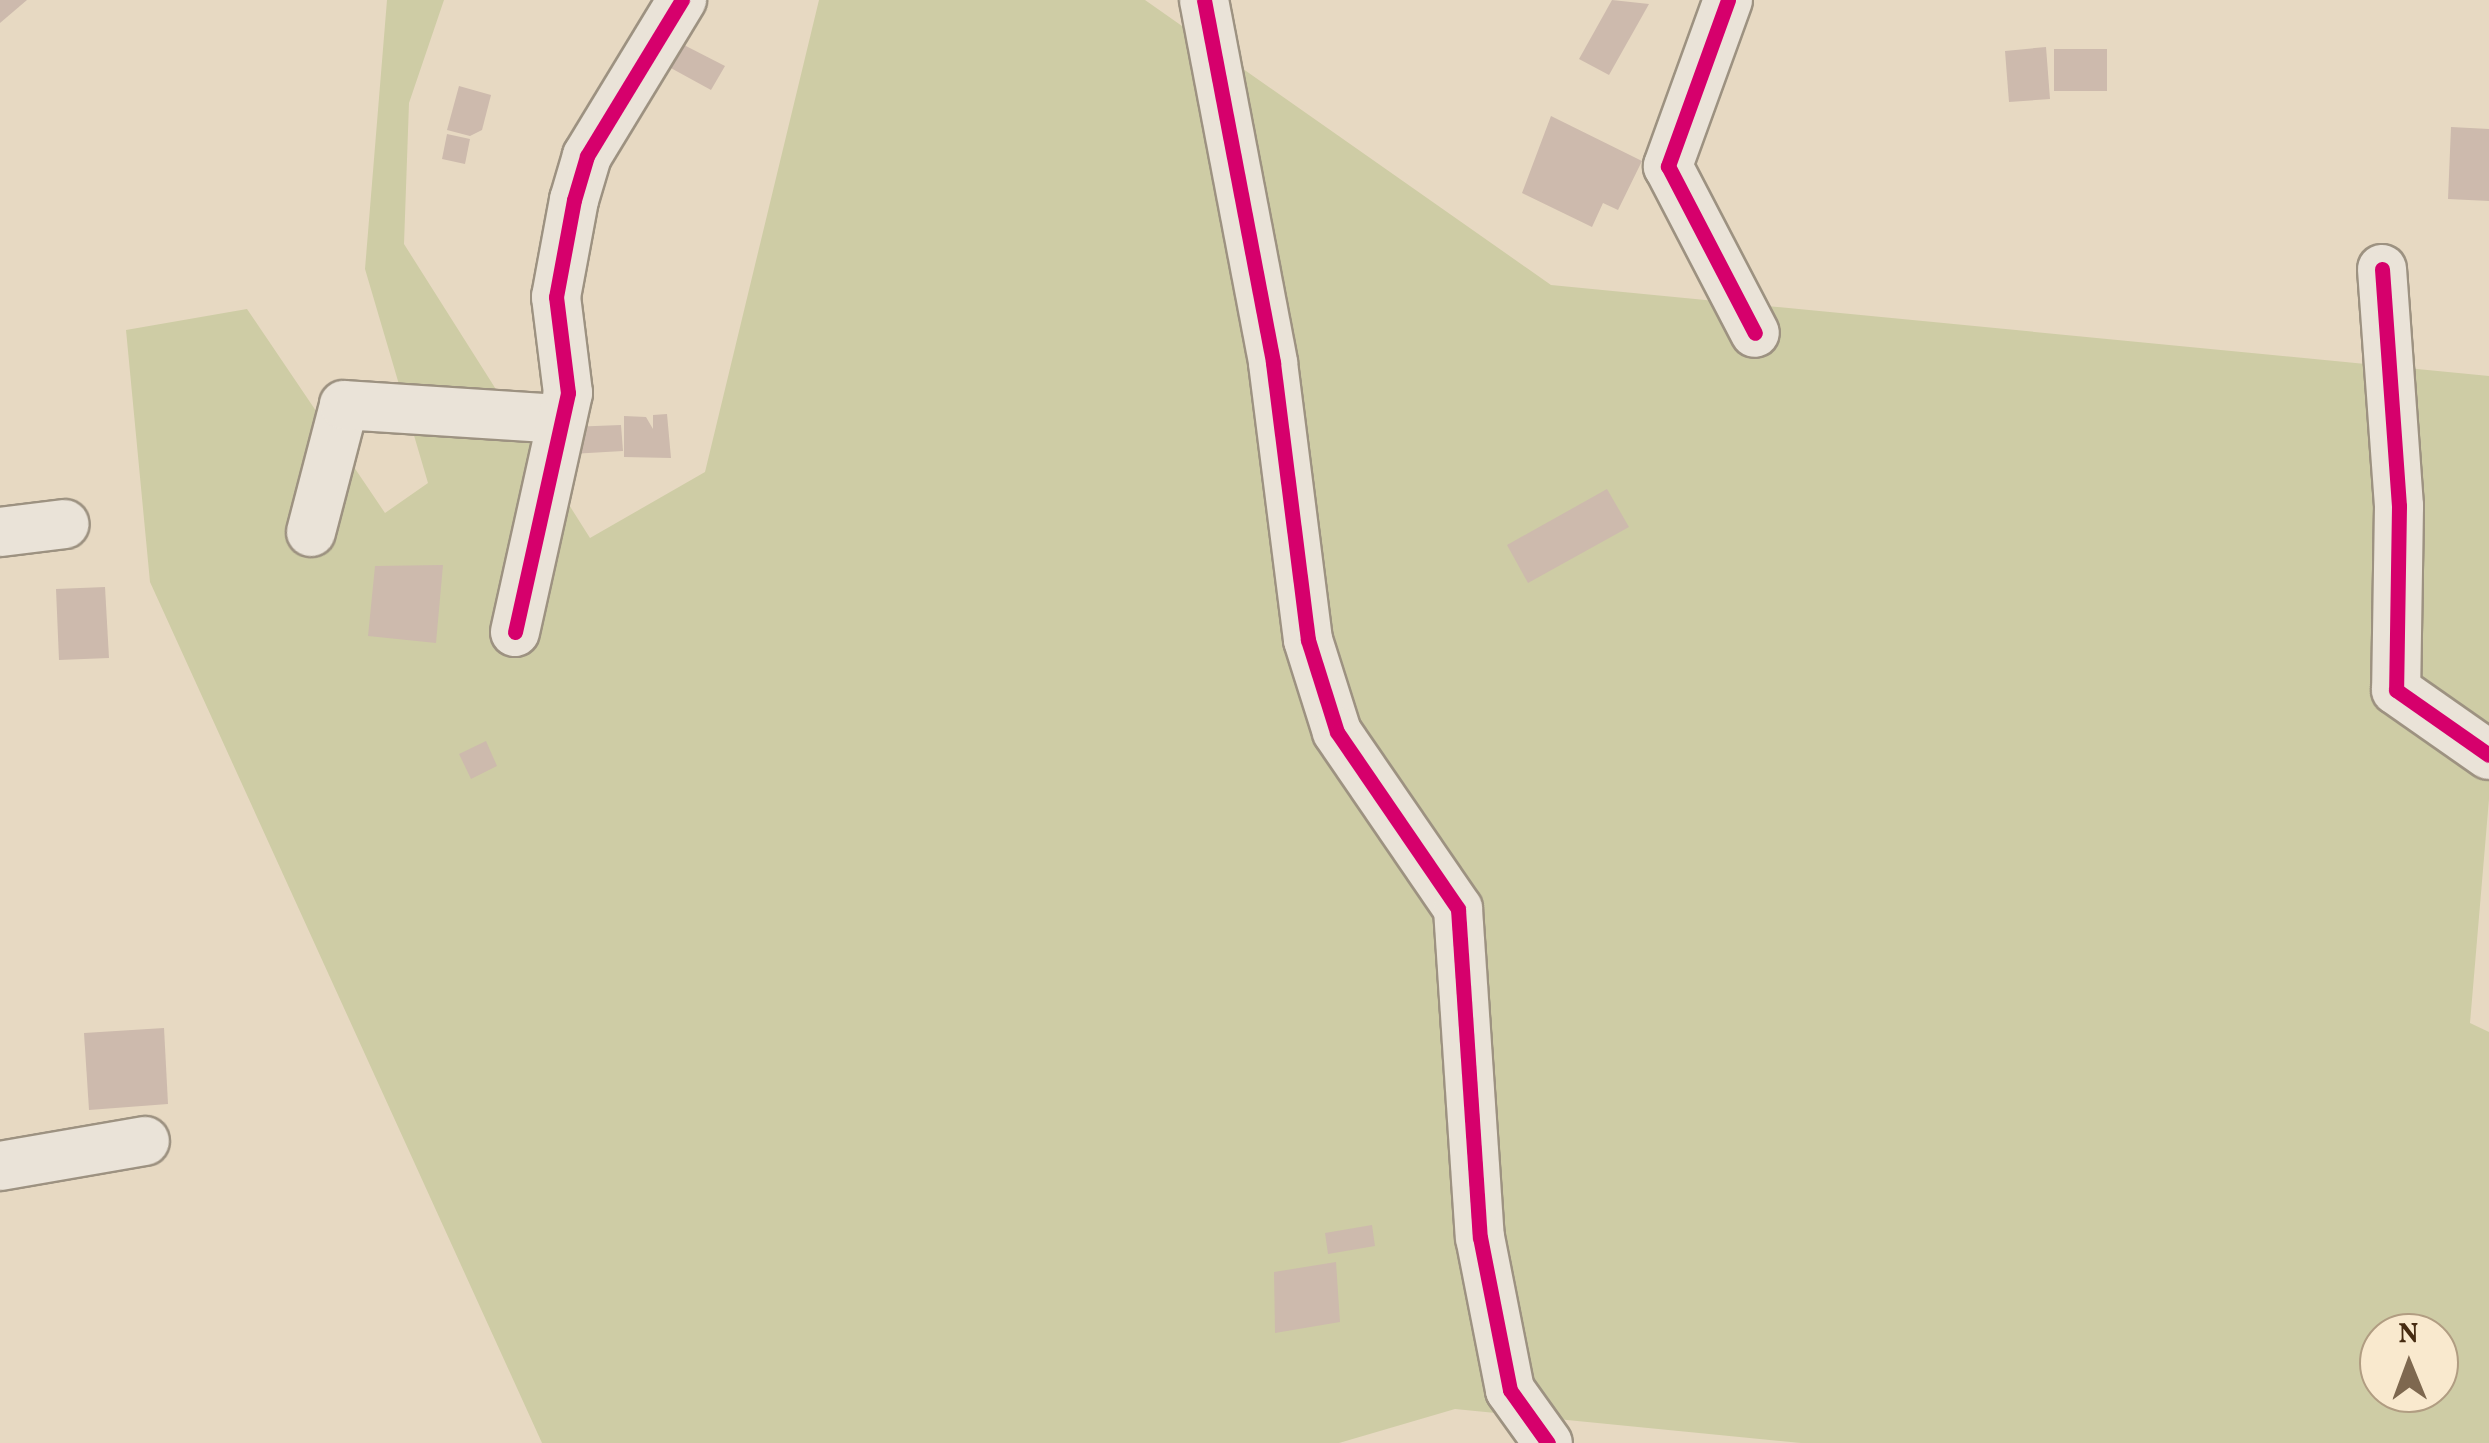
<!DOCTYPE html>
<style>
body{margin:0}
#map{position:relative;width:2489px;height:1443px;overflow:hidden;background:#e7d9c2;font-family:Vollkorn,serif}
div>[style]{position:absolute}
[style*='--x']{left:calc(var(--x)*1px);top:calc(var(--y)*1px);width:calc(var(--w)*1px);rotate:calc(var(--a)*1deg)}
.green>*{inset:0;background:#cecca5}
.building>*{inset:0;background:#cdbaad}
.roads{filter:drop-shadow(2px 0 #9d9281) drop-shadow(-2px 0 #9d9281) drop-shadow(0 2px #9d9281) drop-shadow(0 -2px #9d9281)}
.minor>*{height:48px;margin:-24px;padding:0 24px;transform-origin:24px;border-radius:24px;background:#eae3d8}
.cycleway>*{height:15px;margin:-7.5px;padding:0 7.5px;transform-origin:7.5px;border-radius:7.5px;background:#d6006c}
span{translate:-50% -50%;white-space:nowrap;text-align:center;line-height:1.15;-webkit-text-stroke:8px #f9e9ce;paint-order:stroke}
.north{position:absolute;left:2359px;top:1313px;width:100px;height:100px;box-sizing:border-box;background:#f9e9ce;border:2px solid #b19d82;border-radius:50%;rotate:359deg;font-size:28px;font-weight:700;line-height:40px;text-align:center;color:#462b11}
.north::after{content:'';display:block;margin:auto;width:35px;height:45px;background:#7e684f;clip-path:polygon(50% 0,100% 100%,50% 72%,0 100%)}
</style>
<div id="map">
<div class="green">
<div style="clip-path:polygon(evenodd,387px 0,444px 0,409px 103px,404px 244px,590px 538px,705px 472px,819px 0,1145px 0,1551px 285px,2489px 376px,2489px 799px,2470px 1023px,2489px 1032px,2489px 1443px,1801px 1443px,1455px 1409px,1339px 1443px,542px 1443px,150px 582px,126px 330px,247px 309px,385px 513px,428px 483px,365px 269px,387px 0,2379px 1333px,2439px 1333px,2439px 1393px,2379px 1393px,2379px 1333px)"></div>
</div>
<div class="building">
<div style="clip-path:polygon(0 0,27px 0,0 23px)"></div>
<div style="clip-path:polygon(1612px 0,1649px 4px,1609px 75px,1579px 59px)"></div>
<div style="clip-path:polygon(682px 44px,725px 66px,711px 90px,669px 67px)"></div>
<div style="clip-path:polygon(2046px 47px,2050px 99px,2009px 102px,2005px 51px)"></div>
<div style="clip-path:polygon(2054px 49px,2107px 49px,2107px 91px,2054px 91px)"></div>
<div style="clip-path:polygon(459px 86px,491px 95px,482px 130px,470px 136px,447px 130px)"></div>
<div style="clip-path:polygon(1551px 116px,1642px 161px,1618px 210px,1603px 203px,1592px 227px,1522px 193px)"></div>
<div style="clip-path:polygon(2451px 127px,2489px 129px,2489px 201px,2448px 199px)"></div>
<div style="clip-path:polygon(447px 134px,470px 139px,465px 164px,442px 159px)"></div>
<div style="clip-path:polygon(667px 414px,671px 458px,624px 457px,624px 416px,646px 417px,653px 429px,653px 415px)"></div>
<div style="clip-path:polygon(621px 425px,623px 451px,571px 454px,570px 427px)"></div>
<div style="clip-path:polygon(1607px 489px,1629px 527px,1528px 583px,1507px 545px)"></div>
<div style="clip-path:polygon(443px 565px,436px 643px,368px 636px,375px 566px)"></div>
<div style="clip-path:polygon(105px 587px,109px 658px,59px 660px,56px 589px)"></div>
<div style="clip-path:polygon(486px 741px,497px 766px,471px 779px,459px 754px)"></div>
<div style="clip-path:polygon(164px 1028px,168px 1104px,89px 1110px,84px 1033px)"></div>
<div style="clip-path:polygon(1372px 1225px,1375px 1246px,1328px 1254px,1325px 1233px)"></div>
<div style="clip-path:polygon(1336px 1262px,1340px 1322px,1275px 1333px,1274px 1272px)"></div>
</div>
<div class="roads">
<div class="minor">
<div style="--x:1204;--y:0;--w:369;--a:79.2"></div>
<div style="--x:1273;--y:363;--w:279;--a:82.8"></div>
<div style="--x:1308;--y:640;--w:96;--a:72.5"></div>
<div style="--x:1337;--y:732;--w:214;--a:55.6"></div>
<div style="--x:1458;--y:909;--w:329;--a:86.2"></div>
<div style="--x:1480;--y:1237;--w:156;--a:78.9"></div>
<div style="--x:1510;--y:1390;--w:65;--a:54.4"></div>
<div style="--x:1728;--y:0;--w:177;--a:109.9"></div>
<div style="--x:1668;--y:166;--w:188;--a:62.5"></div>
<div style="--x:2382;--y:269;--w:238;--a:85.9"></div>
<div style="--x:2399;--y:506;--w:184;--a:90.9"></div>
<div style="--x:2396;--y:690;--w:113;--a:35"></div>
<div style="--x:0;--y:532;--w:65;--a:-7"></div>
<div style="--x:311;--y:532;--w:131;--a:-75.4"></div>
<div style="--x:344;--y:405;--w:218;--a:3.7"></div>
<div style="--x:515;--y:632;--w:245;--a:-77.5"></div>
<div style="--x:568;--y:393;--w:97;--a:-97.1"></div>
<div style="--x:556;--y:297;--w:99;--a:-79.5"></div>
<div style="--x:574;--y:200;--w:46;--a:-73.5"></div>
<div style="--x:587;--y:156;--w:183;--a:-58.7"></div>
<div style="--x:0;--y:1166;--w:147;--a:-9.8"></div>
</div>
</div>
<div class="cycleway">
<div style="--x:1204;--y:0;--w:369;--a:79.2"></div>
<div style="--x:1273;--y:363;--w:279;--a:82.8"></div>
<div style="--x:1308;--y:640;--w:96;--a:72.5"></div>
<div style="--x:1337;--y:732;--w:214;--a:55.6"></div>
<div style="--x:1458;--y:909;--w:329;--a:86.2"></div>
<div style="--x:1480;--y:1237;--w:156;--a:78.9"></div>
<div style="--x:1510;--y:1390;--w:65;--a:54.4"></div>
<div style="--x:1728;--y:0;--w:177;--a:109.9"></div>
<div style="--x:1668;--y:166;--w:188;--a:62.5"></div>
<div style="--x:2382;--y:269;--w:238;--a:85.9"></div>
<div style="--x:2399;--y:506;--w:184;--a:90.9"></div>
<div style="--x:2396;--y:690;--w:113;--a:35"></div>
<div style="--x:515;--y:632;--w:245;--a:-77.5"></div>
<div style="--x:568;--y:393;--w:97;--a:-97.1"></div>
<div style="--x:556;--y:297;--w:99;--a:-79.5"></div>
<div style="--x:574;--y:200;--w:46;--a:-73.5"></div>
<div style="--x:587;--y:156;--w:183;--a:-58.7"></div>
</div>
<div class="north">N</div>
</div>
